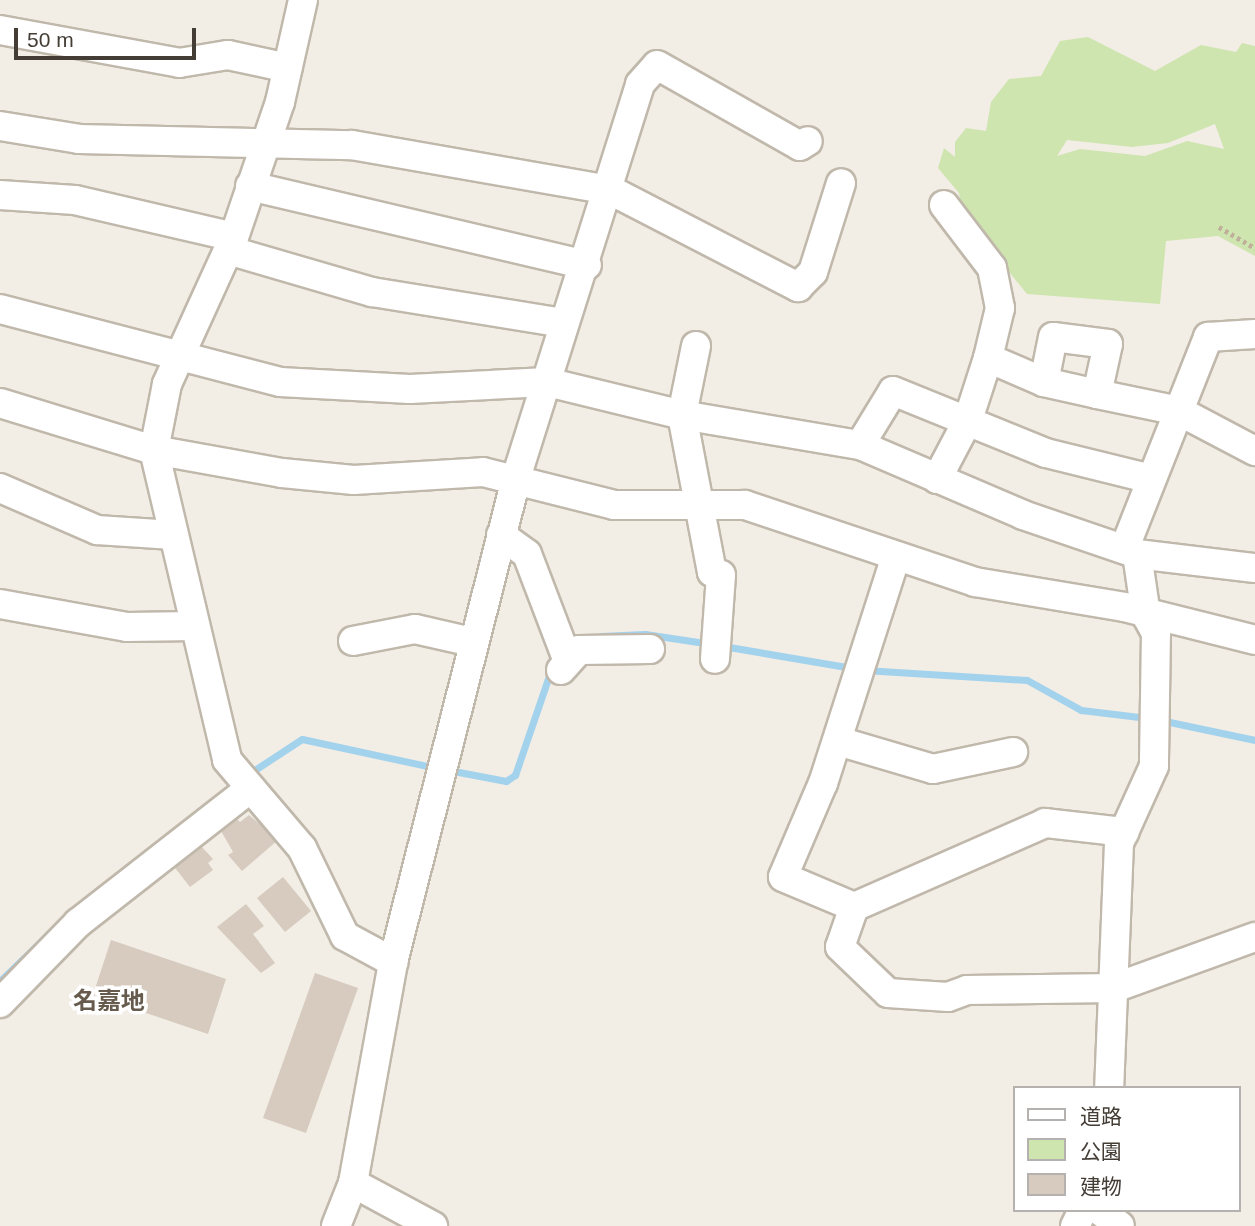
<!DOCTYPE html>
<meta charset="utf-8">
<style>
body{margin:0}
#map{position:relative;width:1255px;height:1226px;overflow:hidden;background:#f2ede5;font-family:Helvetica,"Noto Sans JP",sans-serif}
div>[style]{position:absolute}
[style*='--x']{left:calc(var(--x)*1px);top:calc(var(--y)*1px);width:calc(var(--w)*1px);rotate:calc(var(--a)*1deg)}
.green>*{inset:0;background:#cfe5af}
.stream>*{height:7px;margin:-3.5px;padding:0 3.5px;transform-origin:3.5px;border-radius:3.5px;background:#a3d2ed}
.building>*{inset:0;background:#d6cbbe}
.path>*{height:4.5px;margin-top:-2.25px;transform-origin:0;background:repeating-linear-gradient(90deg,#beb09a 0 3.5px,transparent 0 7px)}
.roads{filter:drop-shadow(2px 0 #c0b8ab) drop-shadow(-2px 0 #c0b8ab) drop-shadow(0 2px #c0b8ab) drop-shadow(0 -2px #c0b8ab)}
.minor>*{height:28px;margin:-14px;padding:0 14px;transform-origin:14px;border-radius:14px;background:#fff}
span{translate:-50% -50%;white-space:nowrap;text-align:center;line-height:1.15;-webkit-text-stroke:7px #fff;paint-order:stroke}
.quarter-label{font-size:24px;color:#665b4c;font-weight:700}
.legend{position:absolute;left:1013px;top:1086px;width:228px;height:126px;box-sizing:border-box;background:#fff;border:2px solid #b4b1ae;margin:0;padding:9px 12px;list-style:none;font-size:21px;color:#443d35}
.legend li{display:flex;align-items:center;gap:14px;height:35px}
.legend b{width:35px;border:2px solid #b4b1ae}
.scale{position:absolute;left:14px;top:28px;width:182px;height:32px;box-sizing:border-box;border:4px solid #443d35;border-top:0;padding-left:9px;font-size:21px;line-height:24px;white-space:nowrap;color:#443d35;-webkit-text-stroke:5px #fff;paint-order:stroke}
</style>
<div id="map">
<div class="green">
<div style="clip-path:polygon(evenodd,1088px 37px,1155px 71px,1201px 45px,1236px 52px,1242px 43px,1255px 46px,1255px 256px,1218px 236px,1166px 241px,1160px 304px,1027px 294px,962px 214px,959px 193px,938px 168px,944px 148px,955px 157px,955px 142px,966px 128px,986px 131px,991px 102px,1009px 79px,1041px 76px,1060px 41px,1088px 37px,1215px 124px,1224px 149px,1187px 141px,1145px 156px,1080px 149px,1057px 156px,1067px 140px,1132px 147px,1168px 143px,1215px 124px)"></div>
</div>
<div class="stream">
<div style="--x:601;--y:636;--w:44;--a:-2.6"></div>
<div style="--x:645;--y:634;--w:67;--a:8.6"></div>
<div style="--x:723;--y:646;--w:131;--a:9.7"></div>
<div style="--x:864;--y:670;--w:163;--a:3.5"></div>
<div style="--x:1027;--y:680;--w:62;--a:29.1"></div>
<div style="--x:1081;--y:710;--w:67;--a:6.8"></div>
<div style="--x:1160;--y:720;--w:97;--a:11.9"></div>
<div style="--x:448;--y:770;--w:59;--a:10.7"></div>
<div style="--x:506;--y:781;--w:11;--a:-34"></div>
<div style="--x:515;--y:775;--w:114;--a:-71.1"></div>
<div style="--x:250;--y:773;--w:62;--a:-33.2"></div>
<div style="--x:302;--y:739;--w:137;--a:12.2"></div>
<div style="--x:0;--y:981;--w:92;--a:-44.1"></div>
</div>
<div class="building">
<div style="clip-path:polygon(249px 815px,278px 840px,242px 871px,228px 855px,233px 852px,220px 829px,234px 816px,240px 822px)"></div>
<div style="clip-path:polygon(198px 843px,213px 859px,208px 863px,213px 870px,190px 887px,172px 864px)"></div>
<div style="clip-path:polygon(283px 877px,311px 911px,285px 932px,257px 898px)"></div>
<div style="clip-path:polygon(246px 904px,264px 926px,253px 934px,275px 963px,261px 973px,217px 927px)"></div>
<div style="clip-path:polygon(111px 940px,226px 979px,208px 1034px,93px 995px)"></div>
<div style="clip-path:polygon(315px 973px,358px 988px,306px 1133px,263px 1118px)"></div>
</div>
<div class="path">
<div style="--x:1219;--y:227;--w:42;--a:30.3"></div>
</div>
<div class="roads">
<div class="minor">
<div style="--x:303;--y:0;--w:105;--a:102.7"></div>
<div style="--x:280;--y:102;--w:143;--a:108.8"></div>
<div style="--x:234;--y:237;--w:162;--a:114.5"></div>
<div style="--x:167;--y:384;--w:67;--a:101.1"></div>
<div style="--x:154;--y:450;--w:318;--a:76.7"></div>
<div style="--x:227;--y:760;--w:116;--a:49.6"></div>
<div style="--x:302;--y:848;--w:98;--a:64"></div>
<div style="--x:345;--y:936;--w:55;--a:28.4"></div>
<div style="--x:0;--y:30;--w:182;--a:10.4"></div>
<div style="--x:179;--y:63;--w:50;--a:-9.3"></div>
<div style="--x:228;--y:55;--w:61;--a:12.2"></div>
<div style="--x:0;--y:126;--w:80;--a:9.3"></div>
<div style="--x:79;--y:139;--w:273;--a:1.3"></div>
<div style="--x:352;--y:145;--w:262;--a:9.9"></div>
<div style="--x:610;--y:190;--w:212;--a:27.3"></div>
<div style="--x:798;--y:287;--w:21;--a:-45"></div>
<div style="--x:813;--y:272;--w:93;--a:-72.5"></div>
<div style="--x:250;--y:186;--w:346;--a:13.2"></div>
<div style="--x:0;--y:195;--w:75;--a:3.8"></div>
<div style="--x:75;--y:200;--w:163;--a:13.1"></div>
<div style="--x:944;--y:205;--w:79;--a:52.7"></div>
<div style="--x:992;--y:268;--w:41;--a:78.7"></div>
<div style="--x:1000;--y:308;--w:51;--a:103.5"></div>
<div style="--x:228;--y:250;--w:150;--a:16.3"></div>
<div style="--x:372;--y:292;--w:194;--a:9.2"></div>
<div style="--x:0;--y:309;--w:289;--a:14.6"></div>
<div style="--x:280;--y:382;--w:130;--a:3.1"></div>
<div style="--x:410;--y:389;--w:137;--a:-2.9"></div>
<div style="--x:547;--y:382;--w:139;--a:13.7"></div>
<div style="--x:682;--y:415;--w:181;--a:9.6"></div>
<div style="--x:860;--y:445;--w:177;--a:23.2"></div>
<div style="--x:1023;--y:515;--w:120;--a:18.9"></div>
<div style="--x:1137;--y:554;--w:62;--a:81.6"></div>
<div style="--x:1146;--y:615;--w:21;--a:61"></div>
<div style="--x:1156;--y:633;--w:133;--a:90.9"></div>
<div style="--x:1154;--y:766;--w:85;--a:114.4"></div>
<div style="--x:1119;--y:843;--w:245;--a:92.3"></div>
<div style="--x:696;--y:346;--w:70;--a:101.5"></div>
<div style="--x:682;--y:415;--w:160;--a:79.2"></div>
<div style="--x:712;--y:572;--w:9;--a:18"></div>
<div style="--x:721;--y:575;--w:84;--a:94.1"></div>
<div style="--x:1097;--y:394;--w:51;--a:-77.6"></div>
<div style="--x:1108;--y:344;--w:55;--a:-172.7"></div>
<div style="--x:1053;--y:337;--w:46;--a:101.3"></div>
<div style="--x:1044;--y:382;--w:54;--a:12.8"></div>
<div style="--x:1097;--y:394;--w:84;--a:11.7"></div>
<div style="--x:1179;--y:411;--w:86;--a:27.8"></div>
<div style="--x:0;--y:403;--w:161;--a:17"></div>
<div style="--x:154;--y:450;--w:130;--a:10.2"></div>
<div style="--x:282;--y:473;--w:72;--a:5.6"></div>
<div style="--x:354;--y:480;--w:129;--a:-3.5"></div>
<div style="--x:483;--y:472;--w:135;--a:14.1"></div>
<div style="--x:614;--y:505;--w:131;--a:0"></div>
<div style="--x:745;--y:505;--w:243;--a:18.5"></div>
<div style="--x:975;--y:582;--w:151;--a:9.5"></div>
<div style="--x:1124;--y:607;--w:135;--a:14.1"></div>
<div style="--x:860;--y:445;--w:63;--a:-58.6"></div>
<div style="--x:893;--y:391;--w:165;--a:22.1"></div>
<div style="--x:1046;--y:453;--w:108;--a:13.9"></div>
<div style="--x:516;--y:478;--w:413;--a:-72.5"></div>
<div style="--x:640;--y:84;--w:25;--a:-48"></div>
<div style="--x:657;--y:65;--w:164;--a:29.5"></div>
<div style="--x:800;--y:146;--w:9;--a:-32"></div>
<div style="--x:937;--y:479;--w:67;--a:-62.3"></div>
<div style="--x:968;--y:420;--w:65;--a:-72.1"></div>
<div style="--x:988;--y:358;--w:61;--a:23.2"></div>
<div style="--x:0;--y:488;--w:106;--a:23.4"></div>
<div style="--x:97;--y:530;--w:76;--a:3.8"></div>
<div style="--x:501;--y:535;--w:32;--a:36"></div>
<div style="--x:527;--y:554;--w:112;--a:69.1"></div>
<div style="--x:1125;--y:547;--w:226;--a:-68.4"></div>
<div style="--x:1208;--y:337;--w:47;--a:-3.7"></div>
<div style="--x:1137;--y:554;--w:119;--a:6.8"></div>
<div style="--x:896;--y:556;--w:238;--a:107.8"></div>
<div style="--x:823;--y:783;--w:102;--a:113.1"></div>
<div style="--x:783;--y:877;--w:77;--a:22.9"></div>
<div style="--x:854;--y:907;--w:42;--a:109.3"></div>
<div style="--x:840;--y:947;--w:66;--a:43.8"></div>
<div style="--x:888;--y:993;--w:60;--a:3.8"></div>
<div style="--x:948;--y:997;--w:20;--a:-20"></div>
<div style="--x:967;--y:990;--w:147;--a:-0.8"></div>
<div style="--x:1114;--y:988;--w:150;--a:-19.9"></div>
<div style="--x:0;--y:604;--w:129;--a:10.3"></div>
<div style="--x:127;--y:627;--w:67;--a:-0.9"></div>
<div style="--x:353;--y:641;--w:63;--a:-11"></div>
<div style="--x:415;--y:629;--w:58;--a:12.8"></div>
<div style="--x:561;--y:670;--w:27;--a:-48"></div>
<div style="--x:579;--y:650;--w:71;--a:-0.8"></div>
<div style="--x:838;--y:741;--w:99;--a:16.4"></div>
<div style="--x:933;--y:769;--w:82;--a:-12"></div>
<div style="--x:854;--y:907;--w:209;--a:-23.7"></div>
<div style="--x:1045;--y:823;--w:80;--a:6.5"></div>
<div style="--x:0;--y:1003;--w:112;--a:-45.7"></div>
<div style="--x:78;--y:923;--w:219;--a:-38"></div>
<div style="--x:353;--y:1183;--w:91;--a:28.3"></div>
<div style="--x:1099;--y:1210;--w:26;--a:37"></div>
<div style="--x:336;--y:1226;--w:46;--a:-68.4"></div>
<div style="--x:353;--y:1183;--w:225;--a:-79.7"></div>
<div style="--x:393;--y:962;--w:488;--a:-75.7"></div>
<div style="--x:1075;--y:1226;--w:18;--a:-63"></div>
</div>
</div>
<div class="quarter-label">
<span style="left:109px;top:1001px">名嘉地</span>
</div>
<ul class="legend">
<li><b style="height:9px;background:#fff"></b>道路</li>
<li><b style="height:19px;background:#cfe5af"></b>公園</li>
<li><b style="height:19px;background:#d6cbbe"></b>建物</li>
</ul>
<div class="scale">50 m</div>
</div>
